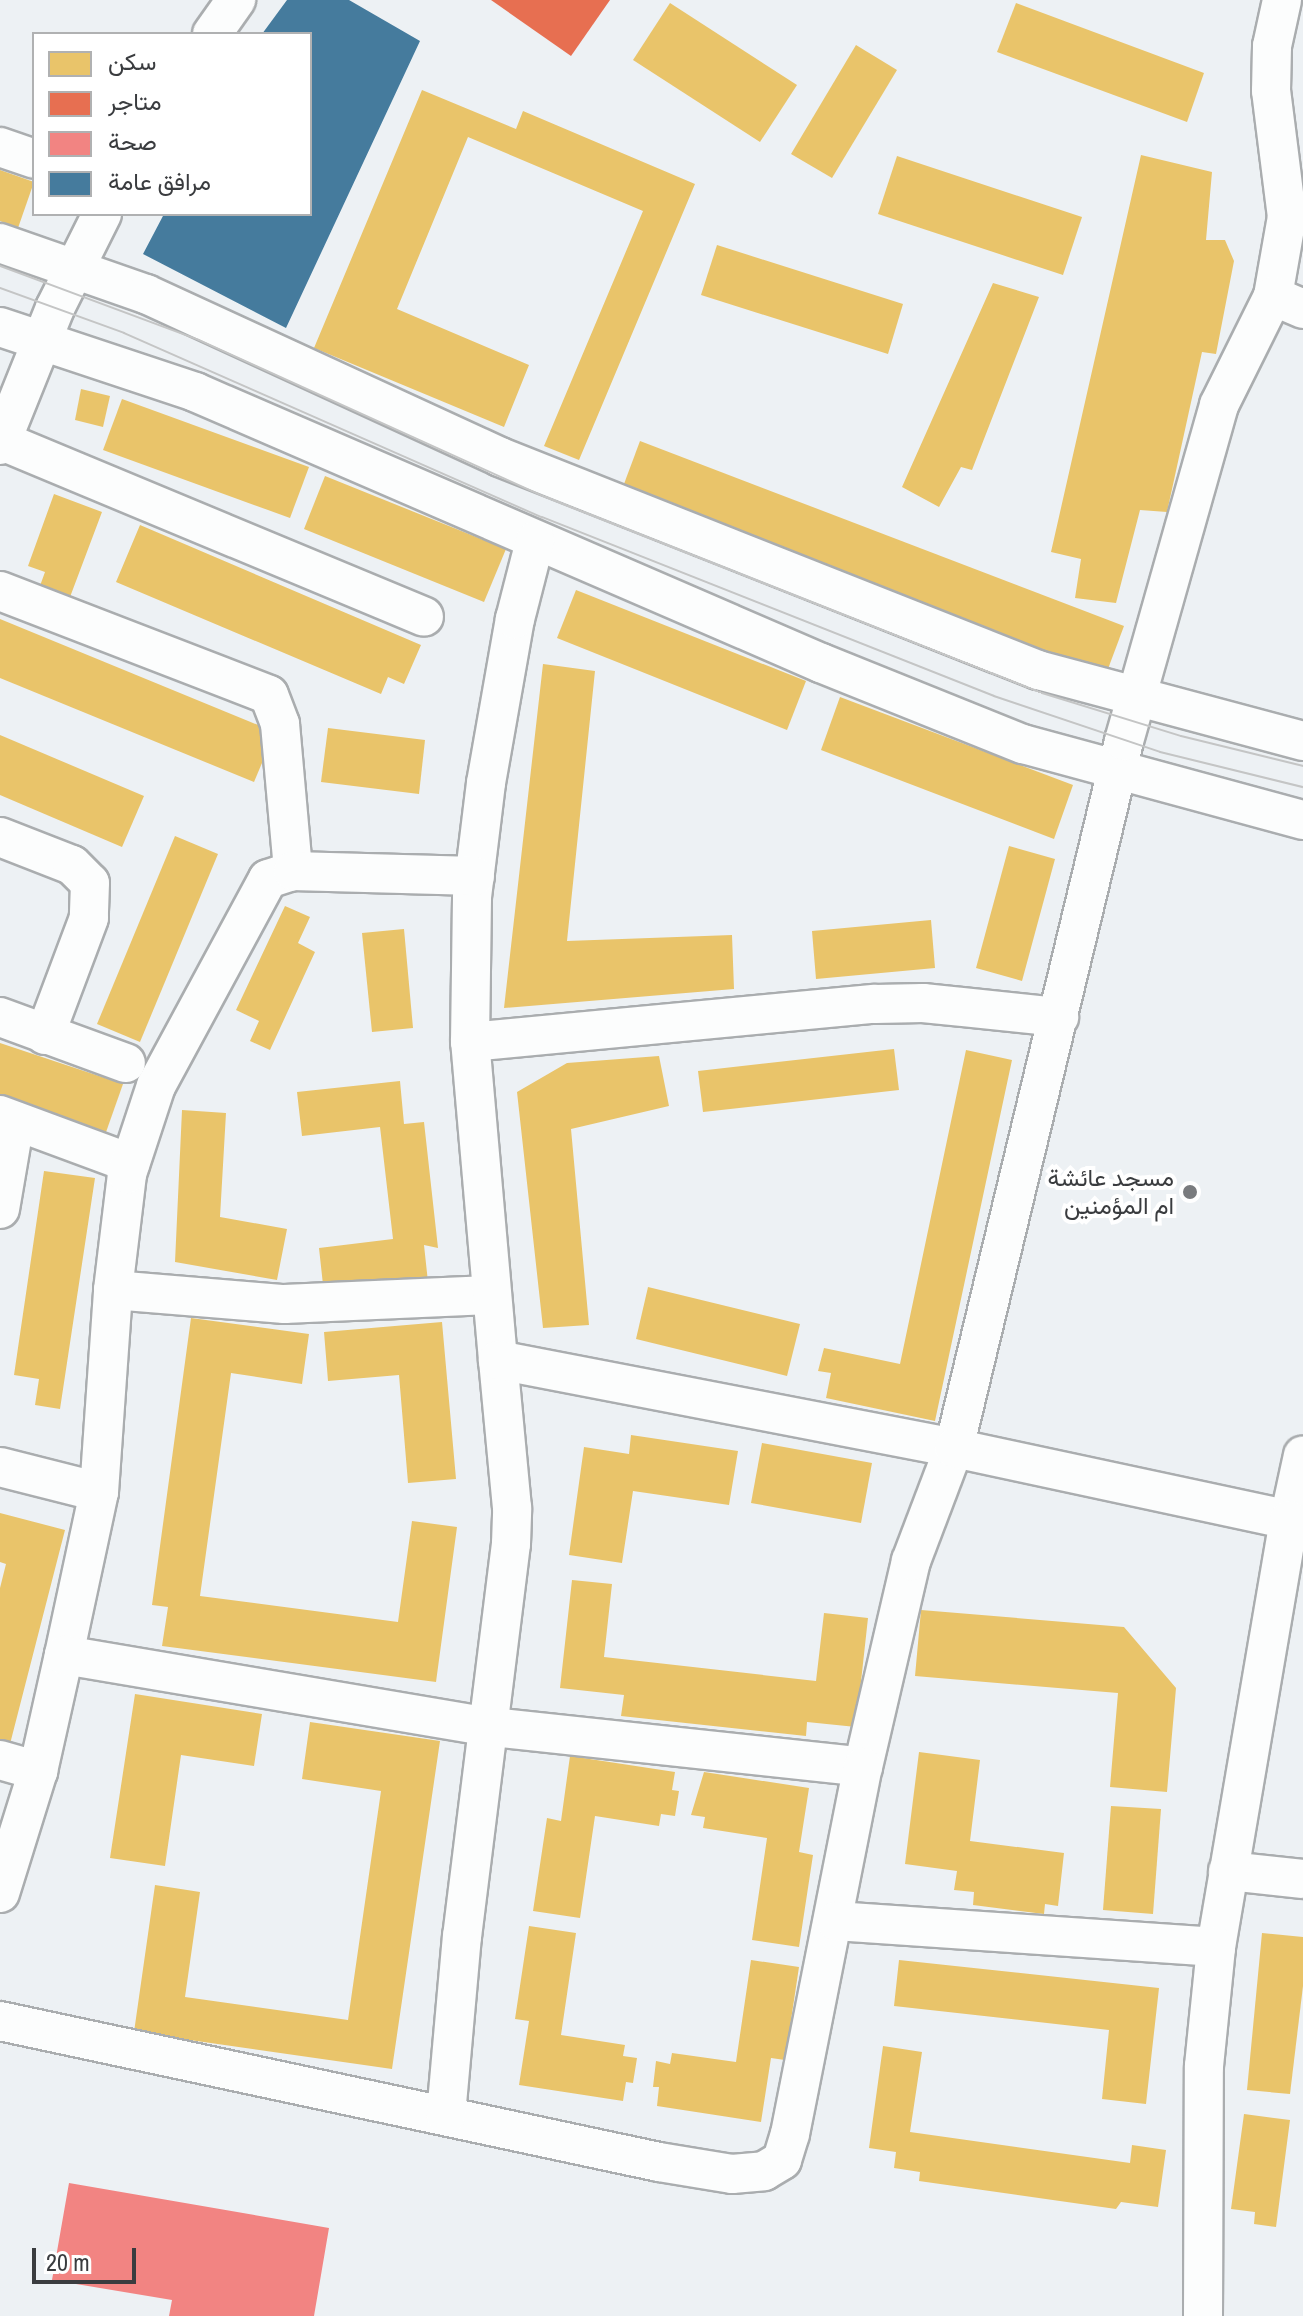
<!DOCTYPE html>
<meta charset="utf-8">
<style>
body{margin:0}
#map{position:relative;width:1303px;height:2316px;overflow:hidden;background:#edf1f4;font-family:"Archivo Narrow",Vazirmatn,sans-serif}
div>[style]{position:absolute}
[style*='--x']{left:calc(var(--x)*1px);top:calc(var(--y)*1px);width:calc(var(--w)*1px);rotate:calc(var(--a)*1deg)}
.homes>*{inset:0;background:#e9c46a}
.shops>*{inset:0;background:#e76f51}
.health>*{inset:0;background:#f28482}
.public>*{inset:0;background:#457b9d}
.roads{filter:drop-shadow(2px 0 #aaadaf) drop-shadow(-2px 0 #aaadaf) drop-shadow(0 2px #aaadaf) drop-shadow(0 -2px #aaadaf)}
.minor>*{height:38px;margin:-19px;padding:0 19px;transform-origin:19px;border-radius:19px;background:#fcfdfd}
.tram>*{height:2px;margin:-1px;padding:0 1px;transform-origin:1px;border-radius:1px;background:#c4c5c5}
.dots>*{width:22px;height:22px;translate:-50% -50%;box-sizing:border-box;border:4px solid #fff;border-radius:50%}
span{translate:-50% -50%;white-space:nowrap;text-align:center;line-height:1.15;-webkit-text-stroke:8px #fff;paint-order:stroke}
.poi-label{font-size:24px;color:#3a3c3f}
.right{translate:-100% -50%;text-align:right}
.legend{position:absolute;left:32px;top:32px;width:280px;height:184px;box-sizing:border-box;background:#fff;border:2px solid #b0b1b2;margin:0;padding:10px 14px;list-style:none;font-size:24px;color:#3a3c3f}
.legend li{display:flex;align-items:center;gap:16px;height:40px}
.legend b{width:40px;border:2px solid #b0b1b2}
.scale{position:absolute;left:32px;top:2248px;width:104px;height:36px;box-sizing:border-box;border:4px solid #3a3c3f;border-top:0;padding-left:10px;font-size:24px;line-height:28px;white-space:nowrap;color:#3a3c3f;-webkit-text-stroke:6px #fff;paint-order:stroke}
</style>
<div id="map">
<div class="homes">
<div style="clip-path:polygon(670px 3px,797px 85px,760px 142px,633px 60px)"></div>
<div style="clip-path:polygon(1016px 3px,1204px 73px,1187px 122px,997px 52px)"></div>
<div style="clip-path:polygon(856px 45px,897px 70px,832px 178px,791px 154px)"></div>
<div style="clip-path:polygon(422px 90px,516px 129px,523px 111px,695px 184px,579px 460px,544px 446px,643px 211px,468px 137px,397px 309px,529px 365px,504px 427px,314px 348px)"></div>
<div style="clip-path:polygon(1141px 155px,1212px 172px,1206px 240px,1225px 240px,1234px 261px,1216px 354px,1202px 352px,1167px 512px,1140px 510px,1116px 603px,1075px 598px,1081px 559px,1051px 552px)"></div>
<div style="clip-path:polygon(897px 156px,1082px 217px,1063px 275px,878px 214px)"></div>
<div style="clip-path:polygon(0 170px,34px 182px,18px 228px,0 221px)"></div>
<div style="clip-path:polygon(717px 245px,903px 304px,888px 354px,701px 295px)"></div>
<div style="clip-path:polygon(993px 283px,1039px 297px,972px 470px,961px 467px,939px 507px,902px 487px)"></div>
<div style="clip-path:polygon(81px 389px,110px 396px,103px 427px,75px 420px)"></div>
<div style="clip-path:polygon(122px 399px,309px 467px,290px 518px,103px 450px)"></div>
<div style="clip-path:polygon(640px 441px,1124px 626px,1105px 677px,621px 492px)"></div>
<div style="clip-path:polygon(325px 476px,506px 549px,484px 602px,304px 529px)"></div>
<div style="clip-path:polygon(54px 494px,102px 512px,67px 605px,37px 594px,45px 572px,28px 566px)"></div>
<div style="clip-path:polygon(140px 525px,421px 645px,404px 684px,388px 677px,381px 694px,116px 582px)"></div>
<div style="clip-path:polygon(576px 590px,806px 681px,787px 730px,557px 638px)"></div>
<div style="clip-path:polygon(0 619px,275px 732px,254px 782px,0 678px)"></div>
<div style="clip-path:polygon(543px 664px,595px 671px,567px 941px,732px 935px,734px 989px,504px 1008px)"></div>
<div style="clip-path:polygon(840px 697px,1073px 785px,1054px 839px,821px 750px)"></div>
<div style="clip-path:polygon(328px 728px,425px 740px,419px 794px,321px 782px)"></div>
<div style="clip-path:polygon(0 735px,144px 796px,122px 847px,0 795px)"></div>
<div style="clip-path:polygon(175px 836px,218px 854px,140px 1042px,97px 1024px)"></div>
<div style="clip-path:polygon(1009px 846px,1055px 859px,1022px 981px,976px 968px)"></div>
<div style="clip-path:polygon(285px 906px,310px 917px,298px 943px,315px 952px,270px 1050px,250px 1041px,259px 1021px,236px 1010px)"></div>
<div style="clip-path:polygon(931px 920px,935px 968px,816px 979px,812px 931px)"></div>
<div style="clip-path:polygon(404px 929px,413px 1028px,372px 1032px,362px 933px)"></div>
<div style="clip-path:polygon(0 1043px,123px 1084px,105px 1135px,0 1099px)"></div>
<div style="clip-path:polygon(894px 1049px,899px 1090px,703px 1112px,698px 1071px)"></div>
<div style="clip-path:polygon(966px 1050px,1012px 1060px,935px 1421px,826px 1398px,831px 1373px,818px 1371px,824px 1348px,900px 1364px)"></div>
<div style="clip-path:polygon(659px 1056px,669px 1106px,571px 1129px,589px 1325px,543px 1328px,517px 1092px,567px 1063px)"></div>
<div style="clip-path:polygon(400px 1081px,404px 1124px,424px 1122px,438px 1248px,424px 1245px,428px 1282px,324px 1294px,319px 1248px,393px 1239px,380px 1127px,302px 1136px,297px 1092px)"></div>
<div style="clip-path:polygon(182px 1110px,226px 1113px,220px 1217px,287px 1229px,277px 1280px,175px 1262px)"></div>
<div style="clip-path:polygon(44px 1171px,95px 1178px,60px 1409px,35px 1405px,39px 1379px,14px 1375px)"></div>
<div style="clip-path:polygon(648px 1287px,800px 1324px,787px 1376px,636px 1339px)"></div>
<div style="clip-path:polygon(191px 1318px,309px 1334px,302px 1384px,231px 1373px,200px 1596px,398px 1622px,412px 1521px,457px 1527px,436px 1682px,162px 1646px,168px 1607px,152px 1605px)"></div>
<div style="clip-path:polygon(442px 1322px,456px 1479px,408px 1483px,399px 1375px,328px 1381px,324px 1332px)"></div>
<div style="clip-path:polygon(631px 1435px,738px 1451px,729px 1505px,633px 1491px,622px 1563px,569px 1555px,584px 1447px,629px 1454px)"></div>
<div style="clip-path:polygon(762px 1443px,872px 1463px,861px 1523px,751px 1503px)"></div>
<div style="clip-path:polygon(0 1513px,65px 1530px,10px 1744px,0 1741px,0 1588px,6px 1564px,0 1562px)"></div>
<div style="clip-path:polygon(572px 1580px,612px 1584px,604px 1657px,816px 1681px,824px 1613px,868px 1618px,856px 1727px,807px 1722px,806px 1736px,621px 1716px,624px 1695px,560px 1688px)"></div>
<div style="clip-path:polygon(921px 1610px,1124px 1627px,1176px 1688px,1167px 1792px,1110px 1787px,1118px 1693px,915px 1676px)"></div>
<div style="clip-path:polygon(135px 1694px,262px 1714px,254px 1766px,181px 1755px,165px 1866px,110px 1858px)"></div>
<div style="clip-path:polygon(310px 1722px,440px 1741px,392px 2069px,134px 2032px,155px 1885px,200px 1892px,185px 1997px,348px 2020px,381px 1791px,302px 1779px)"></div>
<div style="clip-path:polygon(919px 1752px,980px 1760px,970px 1841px,1064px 1853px,1058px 1906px,1045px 1904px,1044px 1914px,973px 1905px,974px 1892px,954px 1890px,957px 1871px,905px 1864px)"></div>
<div style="clip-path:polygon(570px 1756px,675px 1772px,672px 1790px,679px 1791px,675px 1816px,661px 1814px,659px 1826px,595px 1816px,580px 1918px,533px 1911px,547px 1818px,561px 1821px)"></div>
<div style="clip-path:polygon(704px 1772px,809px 1788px,799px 1852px,813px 1855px,799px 1947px,752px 1940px,767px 1838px,703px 1828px,705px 1817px,691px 1815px)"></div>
<div style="clip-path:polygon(1111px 1806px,1161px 1809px,1153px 1914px,1103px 1910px)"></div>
<div style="clip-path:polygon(529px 1926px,576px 1933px,561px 2035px,625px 2045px,623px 2056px,637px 2058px,633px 2083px,626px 2082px,623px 2101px,519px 2085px,529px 2021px,515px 2019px)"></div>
<div style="clip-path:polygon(1262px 1933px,1303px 1937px,1303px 1986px,1290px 2094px,1247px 2090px)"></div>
<div style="clip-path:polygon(751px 1960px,799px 1967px,785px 2060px,771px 2058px,761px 2122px,657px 2106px,659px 2087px,653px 2087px,656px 2061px,670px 2064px,672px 2053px,736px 2062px)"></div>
<div style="clip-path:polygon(899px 1960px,1159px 1988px,1146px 2104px,1102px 2099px,1109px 2030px,894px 2006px)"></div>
<div style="clip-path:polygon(883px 2046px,922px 2052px,910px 2132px,1130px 2163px,1132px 2145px,1166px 2150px,1158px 2207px,1121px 2202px,1116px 2209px,919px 2181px,920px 2172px,894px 2168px,896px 2152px,869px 2148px)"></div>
<div style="clip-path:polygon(1244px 2114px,1290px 2120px,1276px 2227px,1254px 2224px,1255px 2212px,1231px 2209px)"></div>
</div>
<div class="shops">
<div style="clip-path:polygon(491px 0,610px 0,571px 56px)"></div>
</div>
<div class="health">
<div style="clip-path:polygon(69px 2183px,329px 2228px,314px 2316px,169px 2316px,172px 2300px,52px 2280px)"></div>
</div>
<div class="public">
<div style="clip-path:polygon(287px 0,349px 0,420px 41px,286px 328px,143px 254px,164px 214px,310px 214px,310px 34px,262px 34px)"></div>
</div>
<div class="roads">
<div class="minor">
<div style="--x:212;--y:34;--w:42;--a:-54.8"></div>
<div style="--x:0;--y:147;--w:36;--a:19"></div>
<div style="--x:0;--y:243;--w:155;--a:19.3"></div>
<div style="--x:146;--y:294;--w:390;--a:24.7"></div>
<div style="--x:500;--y:457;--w:579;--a:21.6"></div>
<div style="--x:1038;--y:670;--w:274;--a:15"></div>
<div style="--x:1273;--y:296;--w:80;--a:-80"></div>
<div style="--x:1287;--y:217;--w:127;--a:-97.2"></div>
<div style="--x:1271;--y:91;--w:45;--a:-88.7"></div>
<div style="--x:1272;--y:46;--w:47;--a:-77.7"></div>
<div style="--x:0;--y:327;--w:206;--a:18.4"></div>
<div style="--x:195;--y:392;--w:682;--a:23.41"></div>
<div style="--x:821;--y:663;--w:218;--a:21.9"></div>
<div style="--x:1023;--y:744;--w:290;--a:15.2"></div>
<div style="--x:2;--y:441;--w:457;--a:22.6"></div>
<div style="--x:0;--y:445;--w:148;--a:-68.1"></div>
<div style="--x:55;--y:308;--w:105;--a:-63.4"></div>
<div style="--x:0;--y:591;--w:288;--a:21.1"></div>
<div style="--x:269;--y:695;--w:31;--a:69"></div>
<div style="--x:280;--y:724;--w:148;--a:84.9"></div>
<div style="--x:0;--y:837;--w:77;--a:21.3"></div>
<div style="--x:72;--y:865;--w:25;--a:45"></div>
<div style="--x:90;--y:883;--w:35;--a:92"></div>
<div style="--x:89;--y:918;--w:125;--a:110.6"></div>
<div style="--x:0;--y:1017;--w:134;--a:20.1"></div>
<div style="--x:470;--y:1042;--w:145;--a:-89.2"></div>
<div style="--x:472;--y:897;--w:115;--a:-83"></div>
<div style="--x:486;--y:783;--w:167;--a:-80"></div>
<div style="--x:515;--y:619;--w:81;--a:-75.6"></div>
<div style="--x:0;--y:1115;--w:139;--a:20.3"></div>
<div style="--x:0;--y:1209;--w:89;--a:-80.3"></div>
<div style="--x:113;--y:1290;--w:172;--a:4.7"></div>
<div style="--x:284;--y:1304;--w:206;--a:-2.5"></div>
<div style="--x:498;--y:1360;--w:319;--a:-95"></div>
<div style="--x:470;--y:1042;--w:407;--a:-5.4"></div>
<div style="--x:875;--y:1004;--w:48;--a:-1.2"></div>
<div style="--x:923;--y:1003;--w:137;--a:5.9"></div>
<div style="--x:0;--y:1467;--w:102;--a:14.2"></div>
<div style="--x:1289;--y:1520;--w:66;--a:-77.8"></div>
<div style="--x:64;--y:1655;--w:167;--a:-77.9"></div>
<div style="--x:99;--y:1492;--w:202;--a:-86"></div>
<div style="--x:113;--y:1290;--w:117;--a:-83.1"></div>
<div style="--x:127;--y:1174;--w:93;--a:-71.8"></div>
<div style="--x:156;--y:1086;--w:235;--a:-61.6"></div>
<div style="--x:268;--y:879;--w:26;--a:-18"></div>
<div style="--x:293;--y:871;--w:182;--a:1.6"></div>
<div style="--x:0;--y:1760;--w:40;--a:16"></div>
<div style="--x:1228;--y:1871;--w:75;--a:6.1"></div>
<div style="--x:0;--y:1893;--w:128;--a:-72.7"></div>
<div style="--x:38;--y:1771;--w:119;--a:-77.4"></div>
<div style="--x:64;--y:1655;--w:433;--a:9.6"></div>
<div style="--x:491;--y:1727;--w:374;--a:6.1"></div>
<div style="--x:863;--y:1767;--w:212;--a:-76.9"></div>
<div style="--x:911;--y:1561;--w:121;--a:-69.2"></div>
<div style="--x:954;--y:1448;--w:727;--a:-76.48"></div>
<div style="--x:1124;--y:741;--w:349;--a:-74.2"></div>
<div style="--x:1219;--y:405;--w:122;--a:-63.6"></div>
<div style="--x:1273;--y:296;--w:33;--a:23"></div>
<div style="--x:0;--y:2021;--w:674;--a:12.08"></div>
<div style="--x:659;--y:2162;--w:74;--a:9.3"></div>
<div style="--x:732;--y:2174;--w:32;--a:-5"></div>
<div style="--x:764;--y:2171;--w:21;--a:-31"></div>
<div style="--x:782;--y:2160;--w:27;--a:-73"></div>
<div style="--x:790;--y:2134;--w:374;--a:-78.8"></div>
<div style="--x:446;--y:2115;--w:179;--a:-84.9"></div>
<div style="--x:462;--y:1937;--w:396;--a:-82.9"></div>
<div style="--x:511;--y:1544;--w:36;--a:-88"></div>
<div style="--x:512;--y:1508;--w:149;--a:-95.4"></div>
<div style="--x:498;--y:1360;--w:464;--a:10.9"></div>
<div style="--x:954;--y:1448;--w:343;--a:12.1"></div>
<div style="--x:1289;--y:1520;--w:433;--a:99.7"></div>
<div style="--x:1216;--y:1947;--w:381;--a:-176.1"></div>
<div style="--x:1203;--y:2316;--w:250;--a:-89.8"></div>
<div style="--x:1204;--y:2066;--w:120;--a:-84.2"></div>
</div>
</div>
<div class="tram">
<div style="--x:0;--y:266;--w:212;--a:20.4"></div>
<div style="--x:199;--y:340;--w:378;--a:24.4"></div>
<div style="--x:543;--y:496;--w:536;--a:21.54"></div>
<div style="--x:1042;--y:693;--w:145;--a:17.2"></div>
<div style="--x:1181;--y:736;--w:126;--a:13.8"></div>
<div style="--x:0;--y:288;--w:132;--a:19.9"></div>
<div style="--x:124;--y:333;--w:457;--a:23.8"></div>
<div style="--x:542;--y:517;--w:486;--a:21.6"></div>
<div style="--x:994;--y:696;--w:175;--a:18.6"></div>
<div style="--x:1160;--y:752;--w:147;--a:13.8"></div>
</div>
<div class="dots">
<div style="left:1190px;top:1192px;background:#797b7e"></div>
</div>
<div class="poi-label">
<span class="right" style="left:1174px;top:1192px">مسجد عائشة<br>ام المؤمنين</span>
</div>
<ul class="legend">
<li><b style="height:22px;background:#e9c46a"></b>سكن</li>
<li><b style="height:22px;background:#e76f51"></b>متاجر</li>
<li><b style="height:22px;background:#f28482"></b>صحة</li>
<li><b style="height:22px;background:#457b9d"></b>مرافق عامة</li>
</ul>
<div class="scale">20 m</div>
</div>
